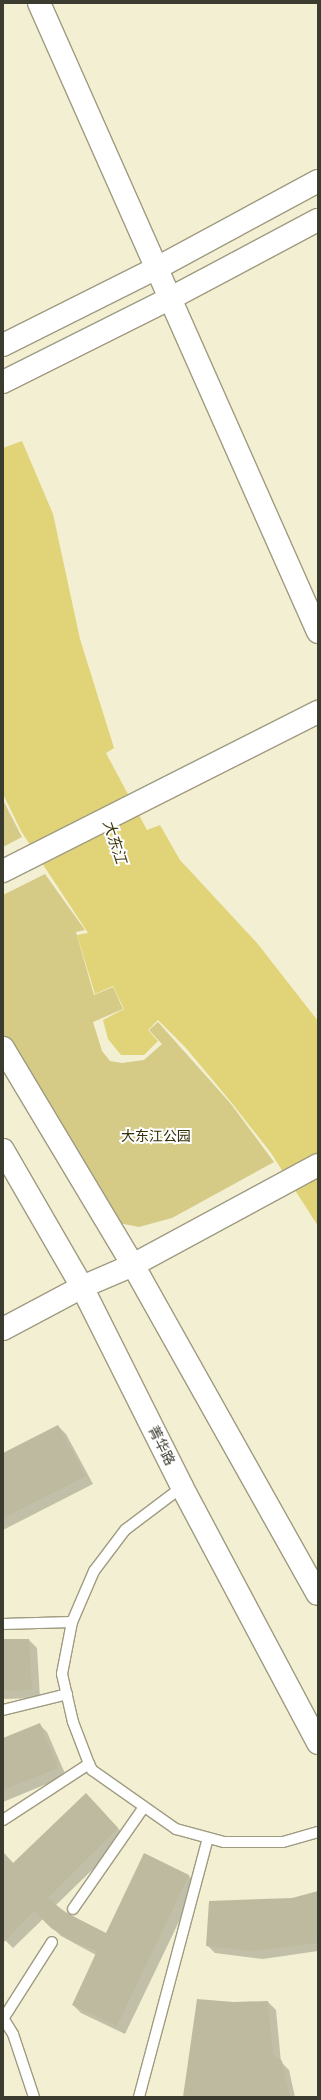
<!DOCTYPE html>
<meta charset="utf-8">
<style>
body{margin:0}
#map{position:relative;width:321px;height:2100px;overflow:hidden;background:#f3efd2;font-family:"Fira Sans","Noto Sans SC",sans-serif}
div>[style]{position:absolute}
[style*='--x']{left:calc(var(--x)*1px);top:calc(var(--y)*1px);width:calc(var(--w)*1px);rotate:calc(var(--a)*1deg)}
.green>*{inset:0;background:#d5cb87}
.water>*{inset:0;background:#e0d378}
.shadow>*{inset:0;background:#0003}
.building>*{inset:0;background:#beba9f}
.roads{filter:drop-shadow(1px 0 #9f9b81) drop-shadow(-1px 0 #9f9b81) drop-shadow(0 1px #9f9b81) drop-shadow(0 -1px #9f9b81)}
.lane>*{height:10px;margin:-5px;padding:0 5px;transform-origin:5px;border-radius:5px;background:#fff}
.secondary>*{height:22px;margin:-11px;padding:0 11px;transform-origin:11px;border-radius:11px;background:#fff}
span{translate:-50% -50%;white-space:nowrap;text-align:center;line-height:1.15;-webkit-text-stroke:4px #fff;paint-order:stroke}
.park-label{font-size:14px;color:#342e05}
.street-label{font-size:14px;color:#3c3b2f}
.water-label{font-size:15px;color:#3e3811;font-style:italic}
.frame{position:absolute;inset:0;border:4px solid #3c3b2f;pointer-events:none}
</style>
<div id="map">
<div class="green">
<div style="clip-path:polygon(3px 800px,22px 837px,3px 847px)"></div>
<div style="clip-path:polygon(45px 874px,85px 930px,76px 932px,94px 995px,113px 987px,123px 1009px,93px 1022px,102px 1051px,110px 1061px,122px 1063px,144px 1060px,162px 1044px,149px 1030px,158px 1022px,231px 1104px,274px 1162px,172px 1218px,139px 1227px,114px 1222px,3px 1036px,3px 895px)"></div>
</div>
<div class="water">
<div style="clip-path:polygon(22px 441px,53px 514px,80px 639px,114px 748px,106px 753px,147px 830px,160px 825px,180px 860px,257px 943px,318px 1021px,318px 1226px,271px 1153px,231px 1102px,186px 1048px,158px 1020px,148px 1030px,158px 1041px,144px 1055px,121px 1055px,108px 1039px,103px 1020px,124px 1009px,113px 986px,95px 994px,77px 935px,88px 933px,21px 831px,3px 794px,3px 448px)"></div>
</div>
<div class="shadow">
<div style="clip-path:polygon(58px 1426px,66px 1434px,93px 1484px,3px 1530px,3px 1454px)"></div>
<div style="clip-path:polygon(3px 1640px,29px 1640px,37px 1648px,40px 1698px,3px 1699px)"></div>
<div style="clip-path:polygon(39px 1724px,47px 1732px,66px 1776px,3px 1802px,3px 1739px)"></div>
<div style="clip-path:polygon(94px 1802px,126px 1837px,56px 1905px,79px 1922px,106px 1934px,144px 1855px,189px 1876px,197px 1884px,125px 2034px,81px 2013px,73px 2005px,96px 1955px,61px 1936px,43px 1919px,13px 1948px,3px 1938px,3px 1852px,14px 1864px)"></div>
<div style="clip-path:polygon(318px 1892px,318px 1951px,263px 1959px,215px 1953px,207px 1945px,292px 1899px)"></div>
<div style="clip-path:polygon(268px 2002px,276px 2010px,281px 2062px,289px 2070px,295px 2097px,184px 2097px,233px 2003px)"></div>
</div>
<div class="building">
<div style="clip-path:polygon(58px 1425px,86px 1476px,3px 1518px,3px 1453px)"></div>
<div style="clip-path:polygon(3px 1639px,29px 1639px,32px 1690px,3px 1691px)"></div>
<div style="clip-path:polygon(40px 1723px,58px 1768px,3px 1790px,3px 1738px)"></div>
<div style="clip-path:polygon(86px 1793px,118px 1828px,48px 1898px,63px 1911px,106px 1933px,144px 1853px,189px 1875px,117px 2026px,72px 2005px,97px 1951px,74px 1942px,51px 1928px,34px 1911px,3px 1943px,3px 1852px,13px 1863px)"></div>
<div style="clip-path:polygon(318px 1891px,318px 1943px,255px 1951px,206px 1946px,209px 1901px,292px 1898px)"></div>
<div style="clip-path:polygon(197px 1999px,233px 2002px,268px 2001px,273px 2054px,282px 2061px,290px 2097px,183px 2097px)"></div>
</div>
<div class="roads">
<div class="lane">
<div style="--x:182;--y:1487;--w:71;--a:143"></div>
<div style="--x:125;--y:1530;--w:51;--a:127.1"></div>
<div style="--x:94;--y:1571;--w:56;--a:113.3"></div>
<div style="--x:72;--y:1622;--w:53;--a:100.9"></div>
<div style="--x:62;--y:1674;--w:49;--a:77.1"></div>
<div style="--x:73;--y:1722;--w:45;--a:69.1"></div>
<div style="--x:89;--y:1764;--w:7;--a:63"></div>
<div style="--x:92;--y:1770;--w:103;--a:35.1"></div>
<div style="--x:176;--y:1829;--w:50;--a:15.2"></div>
<div style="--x:224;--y:1842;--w:59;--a:0"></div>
<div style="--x:283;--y:1842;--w:36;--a:-16"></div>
<div style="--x:3;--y:1624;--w:69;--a:-1.7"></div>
<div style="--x:3;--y:1710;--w:66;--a:-14"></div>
<div style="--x:3;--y:1820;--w:103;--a:-33.1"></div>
<div style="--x:73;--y:1909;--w:124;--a:-55.2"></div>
<div style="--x:3;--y:2018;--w:19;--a:58"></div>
<div style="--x:13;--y:2034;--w:66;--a:71.6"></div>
<div style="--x:3;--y:2019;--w:91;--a:-57.5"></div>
<div style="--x:139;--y:2097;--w:268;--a:-75.1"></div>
</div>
<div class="secondary">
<div style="--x:39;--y:3;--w:688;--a:66.08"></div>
<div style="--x:3;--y:345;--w:172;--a:-26.6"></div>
<div style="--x:157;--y:268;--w:183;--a:-28.4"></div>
<div style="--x:3;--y:382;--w:188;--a:-26.6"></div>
<div style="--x:171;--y:298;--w:166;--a:-28"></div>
<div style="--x:3;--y:871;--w:353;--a:-26.8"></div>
<div style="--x:3;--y:1048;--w:253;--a:59.1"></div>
<div style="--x:133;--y:1265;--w:377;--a:60.7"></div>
<div style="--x:3;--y:1150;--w:158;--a:60"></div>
<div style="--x:82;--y:1287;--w:224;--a:63.4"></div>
<div style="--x:182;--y:1487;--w:290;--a:62"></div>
<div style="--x:3;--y:1329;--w:89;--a:-28"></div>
<div style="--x:82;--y:1287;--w:56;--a:-23.3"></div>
<div style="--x:133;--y:1265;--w:210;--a:-28.4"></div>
</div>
</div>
<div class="park-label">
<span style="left:156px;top:1137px">大东江公园</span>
</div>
<div class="street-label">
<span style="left:161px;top:1446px;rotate:63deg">菁华路</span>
</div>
<div class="water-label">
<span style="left:114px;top:842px;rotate:72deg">大东江</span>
</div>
<div class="frame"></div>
</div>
